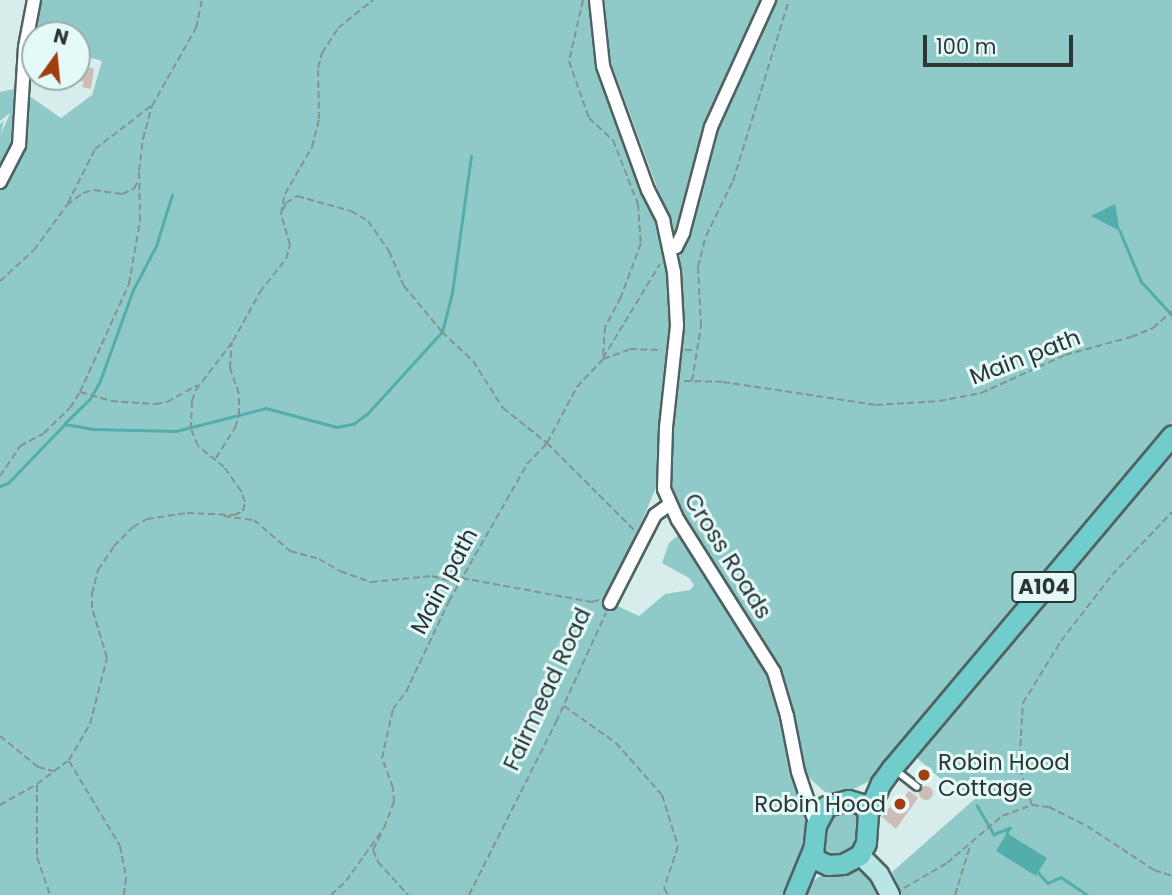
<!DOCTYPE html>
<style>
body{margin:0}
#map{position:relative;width:1172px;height:895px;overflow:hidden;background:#d7edec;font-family:Poppins,sans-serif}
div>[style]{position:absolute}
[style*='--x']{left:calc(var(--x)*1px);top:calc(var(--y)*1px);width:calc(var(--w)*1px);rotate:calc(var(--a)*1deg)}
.green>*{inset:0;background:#90cac8}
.water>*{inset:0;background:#53aeab}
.stream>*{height:2.5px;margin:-1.25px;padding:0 1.25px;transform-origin:1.25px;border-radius:1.25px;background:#53aeab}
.building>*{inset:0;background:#cebcb6}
.round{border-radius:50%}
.path>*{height:2px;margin-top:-1px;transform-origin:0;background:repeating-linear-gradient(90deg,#839392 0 7px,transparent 0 10.5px)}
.roads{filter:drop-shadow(2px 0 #4f6261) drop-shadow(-2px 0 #4f6261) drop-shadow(0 2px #4f6261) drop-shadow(0 -2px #4f6261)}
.lane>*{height:6px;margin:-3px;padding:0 3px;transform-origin:3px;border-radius:3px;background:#fff}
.street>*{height:12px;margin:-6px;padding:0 6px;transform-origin:6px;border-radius:6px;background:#fff}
.secondary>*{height:18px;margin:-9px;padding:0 9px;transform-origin:9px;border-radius:9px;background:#b8e6e5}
.primary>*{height:19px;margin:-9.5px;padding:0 9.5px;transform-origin:9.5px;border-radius:9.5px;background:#71cdcb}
.dots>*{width:19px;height:19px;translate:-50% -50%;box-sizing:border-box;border:4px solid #e4faf9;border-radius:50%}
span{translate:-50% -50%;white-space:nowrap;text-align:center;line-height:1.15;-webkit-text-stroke:6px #e4faf9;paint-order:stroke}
.shield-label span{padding:2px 5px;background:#e4faf9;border:2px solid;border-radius:5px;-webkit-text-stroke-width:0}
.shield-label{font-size:21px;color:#2d3635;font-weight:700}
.street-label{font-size:23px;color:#2d3635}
.poi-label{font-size:23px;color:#2d3635}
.left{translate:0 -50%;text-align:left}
.right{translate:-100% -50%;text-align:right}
.north{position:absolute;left:21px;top:21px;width:70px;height:70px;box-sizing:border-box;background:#e4faf9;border:2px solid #9bacab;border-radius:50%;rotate:15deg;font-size:19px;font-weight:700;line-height:28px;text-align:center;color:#2d3635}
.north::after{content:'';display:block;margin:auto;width:24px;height:32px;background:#a23d12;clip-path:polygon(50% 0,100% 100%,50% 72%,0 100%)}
.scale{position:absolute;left:923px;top:35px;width:150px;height:32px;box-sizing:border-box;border:4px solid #2d3635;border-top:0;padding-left:9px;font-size:21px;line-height:24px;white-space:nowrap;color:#2d3635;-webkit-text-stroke:5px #e4faf9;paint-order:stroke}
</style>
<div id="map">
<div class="green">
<div style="clip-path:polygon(40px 0,593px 0,598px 47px,662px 226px,669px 258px,671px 335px,659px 481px,607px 601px,639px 616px,665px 594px,690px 590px,694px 585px,689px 578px,662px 563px,669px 543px,681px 533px,760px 654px,774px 687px,810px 833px,784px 895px,0 895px,0 124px,4px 120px,1px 134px,10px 113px,0 121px,0 92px,18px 88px,61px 118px,92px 95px,102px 61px,77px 54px,77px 35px,35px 35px,35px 44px,32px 44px)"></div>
<div style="clip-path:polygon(605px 0,1172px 0,1172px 422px,873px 779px,856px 788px,837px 794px,825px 792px,806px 775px,786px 689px,769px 650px,676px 501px,670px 475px,670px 445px,683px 325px,679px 247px,606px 49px)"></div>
<div style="clip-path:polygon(1172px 443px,1172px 895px,902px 895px,892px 872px,977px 797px,942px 780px,916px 757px,1003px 645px)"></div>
<div style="clip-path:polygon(854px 809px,860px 817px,858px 842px,849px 856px,823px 859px,821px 821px,829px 811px)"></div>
<div style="clip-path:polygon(847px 870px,864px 871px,890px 895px,802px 895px,814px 880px,827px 872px)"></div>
</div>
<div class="water">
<div style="clip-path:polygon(1115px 204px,1120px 231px,1091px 216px)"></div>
<div style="clip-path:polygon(1007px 833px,1047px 858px,1036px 876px,996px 851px)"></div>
</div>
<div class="stream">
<div style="--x:1120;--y:231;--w:54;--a:67.2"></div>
<div style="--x:1141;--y:281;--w:46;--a:47.6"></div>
<div style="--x:65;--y:423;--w:35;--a:-44"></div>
<div style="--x:90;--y:399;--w:21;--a:-61"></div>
<div style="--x:100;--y:381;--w:97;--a:-70.1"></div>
<div style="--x:133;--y:290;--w:50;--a:-62.4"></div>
<div style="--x:156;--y:246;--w:53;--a:-72.6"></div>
<div style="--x:0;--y:486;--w:9;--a:-21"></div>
<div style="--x:8;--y:483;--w:82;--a:-46"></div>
<div style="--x:65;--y:424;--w:28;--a:10"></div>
<div style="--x:93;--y:429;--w:83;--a:1.4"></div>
<div style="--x:176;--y:431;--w:93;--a:-14.3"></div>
<div style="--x:266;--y:408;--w:73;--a:15"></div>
<div style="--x:337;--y:427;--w:16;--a:-11"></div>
<div style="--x:353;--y:424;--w:17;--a:-36"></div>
<div style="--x:367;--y:414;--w:111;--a:-47.6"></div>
<div style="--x:442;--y:332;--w:40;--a:-75.6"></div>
<div style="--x:452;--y:293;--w:138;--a:-82.1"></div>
<div style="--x:977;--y:805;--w:34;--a:60"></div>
<div style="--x:994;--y:834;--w:17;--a:-21"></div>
<div style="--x:1010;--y:828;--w:6;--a:121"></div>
<div style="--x:1038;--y:872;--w:15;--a:48"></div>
<div style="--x:1048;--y:883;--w:14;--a:-25"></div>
<div style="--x:1061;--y:877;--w:32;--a:34"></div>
</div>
<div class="building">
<div style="clip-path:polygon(86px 66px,94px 69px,91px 89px,82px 87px,84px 82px,78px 80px)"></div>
<div style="clip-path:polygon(921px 767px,932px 775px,928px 782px,917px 774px)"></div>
<div class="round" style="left:919px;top:786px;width:14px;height:14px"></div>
<div style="clip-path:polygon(909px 791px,918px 798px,896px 829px,882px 817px,897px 798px,901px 801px)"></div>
</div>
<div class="path">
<div style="--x:583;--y:0;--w:63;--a:102.9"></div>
<div style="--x:569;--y:61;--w:60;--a:70.7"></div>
<div style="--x:589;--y:118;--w:33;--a:43"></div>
<div style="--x:613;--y:140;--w:69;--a:68.7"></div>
<div style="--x:638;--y:204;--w:39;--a:86"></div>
<div style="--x:641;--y:243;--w:58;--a:110.3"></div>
<div style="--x:621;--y:297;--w:34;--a:118"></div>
<div style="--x:605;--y:327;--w:31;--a:94"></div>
<div style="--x:68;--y:203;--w:60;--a:-63.4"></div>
<div style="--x:95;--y:149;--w:71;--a:-37.5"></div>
<div style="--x:283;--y:210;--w:8;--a:-67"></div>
<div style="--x:286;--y:203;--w:13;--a:-32"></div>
<div style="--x:297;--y:196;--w:56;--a:15.5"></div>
<div style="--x:351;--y:211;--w:20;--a:30"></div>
<div style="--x:368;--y:221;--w:37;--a:55"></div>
<div style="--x:389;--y:251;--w:38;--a:67"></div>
<div style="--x:404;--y:286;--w:60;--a:50.4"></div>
<div style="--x:442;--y:332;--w:42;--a:43.1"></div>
<div style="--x:473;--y:361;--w:56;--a:57.4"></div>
<div style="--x:503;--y:408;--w:56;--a:38.5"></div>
<div style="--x:547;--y:443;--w:123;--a:45"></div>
<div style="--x:0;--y:281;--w:46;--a:-42.4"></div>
<div style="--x:34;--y:250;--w:56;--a:-53.7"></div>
<div style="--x:67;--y:205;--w:20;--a:-37"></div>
<div style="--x:83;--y:193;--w:11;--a:-15"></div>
<div style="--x:94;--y:190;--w:28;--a:8"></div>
<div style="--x:122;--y:194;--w:13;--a:-23"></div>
<div style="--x:134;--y:189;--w:10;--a:-66"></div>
<div style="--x:685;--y:350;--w:10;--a:0"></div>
<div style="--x:603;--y:358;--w:110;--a:-58.8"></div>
<div style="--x:684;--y:381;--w:39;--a:1"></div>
<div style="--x:723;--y:382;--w:155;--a:8.5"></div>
<div style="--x:876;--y:405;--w:63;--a:-3.6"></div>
<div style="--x:939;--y:401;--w:43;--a:-10.8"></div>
<div style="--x:981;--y:393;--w:92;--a:-24.3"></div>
<div style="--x:1065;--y:355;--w:68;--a:-15.3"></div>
<div style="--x:1131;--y:337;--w:24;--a:-22"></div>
<div style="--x:1153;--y:328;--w:25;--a:-42"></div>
<div style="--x:692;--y:381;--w:56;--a:-80.7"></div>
<div style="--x:701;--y:326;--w:59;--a:-92.9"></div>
<div style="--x:698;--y:267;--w:32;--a:-76"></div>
<div style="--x:706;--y:236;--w:61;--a:-63.9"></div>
<div style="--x:733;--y:181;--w:189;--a:-72.8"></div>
<div style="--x:80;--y:392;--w:32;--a:16"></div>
<div style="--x:111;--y:401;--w:44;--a:3.9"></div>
<div style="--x:155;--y:404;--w:12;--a:-9"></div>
<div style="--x:167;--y:402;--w:35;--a:-29"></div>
<div style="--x:216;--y:458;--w:36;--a:-58"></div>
<div style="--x:235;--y:428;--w:14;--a:-73"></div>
<div style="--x:239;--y:415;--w:21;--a:-90"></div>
<div style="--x:239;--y:394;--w:28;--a:-109"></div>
<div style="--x:230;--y:368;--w:26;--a:-86"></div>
<div style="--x:0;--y:476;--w:36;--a:-56"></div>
<div style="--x:20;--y:446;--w:27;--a:-28"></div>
<div style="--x:44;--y:433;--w:36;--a:-44"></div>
<div style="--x:70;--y:408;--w:19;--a:-58"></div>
<div style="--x:80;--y:392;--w:119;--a:-65.6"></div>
<div style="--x:129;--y:284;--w:64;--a:-80.1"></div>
<div style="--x:140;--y:221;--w:50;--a:-91.1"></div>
<div style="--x:139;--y:171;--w:32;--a:-83"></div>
<div style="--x:143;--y:139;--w:34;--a:-75"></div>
<div style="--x:152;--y:106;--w:90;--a:-60.6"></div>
<div style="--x:196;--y:28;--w:29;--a:-78"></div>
<div style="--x:224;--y:516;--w:30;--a:8"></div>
<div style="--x:254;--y:520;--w:48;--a:40.7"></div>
<div style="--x:290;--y:551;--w:30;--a:15"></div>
<div style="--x:319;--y:559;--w:24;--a:30"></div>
<div style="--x:340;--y:571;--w:33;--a:20"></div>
<div style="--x:371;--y:582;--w:61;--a:-5.6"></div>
<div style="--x:432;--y:576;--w:20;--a:15"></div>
<div style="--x:451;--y:581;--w:11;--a:-15"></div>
<div style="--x:462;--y:578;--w:132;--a:10.5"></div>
<div style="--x:592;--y:602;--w:7;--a:-16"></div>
<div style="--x:564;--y:706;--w:64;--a:35.4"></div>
<div style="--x:616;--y:743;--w:69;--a:48.5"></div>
<div style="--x:662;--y:795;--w:53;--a:72.6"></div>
<div style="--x:678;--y:846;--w:44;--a:108.4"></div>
<div style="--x:664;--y:888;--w:8;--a:60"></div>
<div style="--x:0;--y:736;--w:49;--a:39.2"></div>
<div style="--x:38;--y:767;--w:16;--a:15"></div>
<div style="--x:69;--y:761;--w:99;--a:59"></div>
<div style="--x:120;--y:846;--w:33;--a:79"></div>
<div style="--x:126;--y:878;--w:17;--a:97"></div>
<div style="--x:37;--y:785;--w:72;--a:90"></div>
<div style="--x:37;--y:857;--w:40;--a:71.1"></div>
<div style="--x:0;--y:805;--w:43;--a:-29.6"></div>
<div style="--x:37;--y:784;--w:40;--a:-37"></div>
<div style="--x:69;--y:760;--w:42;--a:-59.7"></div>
<div style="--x:90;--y:724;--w:68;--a:-75.6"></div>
<div style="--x:107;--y:658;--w:52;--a:-106.7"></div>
<div style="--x:92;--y:608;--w:14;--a:-90"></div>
<div style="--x:92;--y:594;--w:25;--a:-76"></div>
<div style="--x:98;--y:570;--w:29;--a:-56"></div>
<div style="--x:114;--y:546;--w:27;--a:-45"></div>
<div style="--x:133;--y:527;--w:16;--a:-30"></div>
<div style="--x:147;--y:519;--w:40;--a:-8.5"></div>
<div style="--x:187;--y:513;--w:47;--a:2.4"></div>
<div style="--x:234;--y:515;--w:10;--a:-24"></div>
<div style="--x:243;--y:511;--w:9;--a:-77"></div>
<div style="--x:245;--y:502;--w:12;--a:-110"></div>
<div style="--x:241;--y:491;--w:29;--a:-125"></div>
<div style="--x:224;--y:467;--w:33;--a:-141"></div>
<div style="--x:198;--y:446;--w:18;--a:-112"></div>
<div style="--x:191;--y:429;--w:28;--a:-88"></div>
<div style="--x:192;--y:401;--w:12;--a:-70"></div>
<div style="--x:196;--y:390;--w:61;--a:-52.9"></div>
<div style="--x:233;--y:341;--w:56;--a:-61.1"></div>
<div style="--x:260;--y:292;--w:42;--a:-51.8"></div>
<div style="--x:286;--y:259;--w:15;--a:-74"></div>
<div style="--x:290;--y:245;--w:32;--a:-106"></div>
<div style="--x:281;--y:214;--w:20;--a:-79"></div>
<div style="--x:285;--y:194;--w:54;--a:-60.1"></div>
<div style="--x:312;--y:147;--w:29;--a:-76"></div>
<div style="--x:319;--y:119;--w:51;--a:-91.1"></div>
<div style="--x:318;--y:68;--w:16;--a:-75"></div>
<div style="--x:322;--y:53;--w:30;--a:-57"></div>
<div style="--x:338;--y:28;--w:45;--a:-38.7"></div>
<div style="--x:1032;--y:805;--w:40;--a:-108.9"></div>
<div style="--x:1019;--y:767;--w:64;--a:-86.4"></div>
<div style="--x:1023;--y:703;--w:73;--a:-58.5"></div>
<div style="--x:1061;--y:641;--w:83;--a:-52.3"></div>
<div style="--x:1112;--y:575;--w:87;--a:-46.4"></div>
<div style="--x:381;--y:834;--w:18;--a:117"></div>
<div style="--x:373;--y:850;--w:13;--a:67"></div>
<div style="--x:378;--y:862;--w:45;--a:47.7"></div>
<div style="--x:904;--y:888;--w:50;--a:-30.2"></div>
<div style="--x:947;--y:863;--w:72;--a:-40.5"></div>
<div style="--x:1002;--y:816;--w:32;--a:-20"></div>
<div style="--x:1032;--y:805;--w:17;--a:7"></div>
<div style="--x:1049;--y:807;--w:42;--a:26.6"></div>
<div style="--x:1087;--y:826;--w:80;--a:33.3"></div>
<div style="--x:1154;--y:870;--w:19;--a:18"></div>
<div style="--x:331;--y:895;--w:21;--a:-43"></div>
<div style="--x:346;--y:881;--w:65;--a:-54.4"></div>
<div style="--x:384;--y:828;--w:28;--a:-69"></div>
<div style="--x:394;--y:802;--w:14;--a:-94"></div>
<div style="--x:393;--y:788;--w:32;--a:-110"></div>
<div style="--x:382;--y:758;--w:50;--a:-77.3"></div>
<div style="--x:393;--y:709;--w:21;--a:-53"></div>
<div style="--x:406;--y:692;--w:101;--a:-64.7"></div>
<div style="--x:449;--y:601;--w:158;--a:-60.3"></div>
<div style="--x:527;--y:464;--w:29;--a:-46"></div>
<div style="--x:547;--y:443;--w:64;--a:-61.8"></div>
<div style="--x:577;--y:387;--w:38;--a:-47"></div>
<div style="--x:603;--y:359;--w:29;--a:-20"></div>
<div style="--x:630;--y:349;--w:32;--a:2"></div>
<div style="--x:469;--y:895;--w:194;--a:-63.3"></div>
<div style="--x:556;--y:722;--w:120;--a:-65.4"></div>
<div style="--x:955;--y:895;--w:51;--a:-73"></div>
</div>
<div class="roads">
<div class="lane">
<div style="--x:894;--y:769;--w:29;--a:38"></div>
</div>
<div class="street">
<div style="--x:596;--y:0;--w:66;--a:83.9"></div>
<div style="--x:603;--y:66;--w:132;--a:70.1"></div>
<div style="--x:648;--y:190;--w:34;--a:63"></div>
<div style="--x:663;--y:220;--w:53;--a:78.1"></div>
<div style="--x:674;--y:272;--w:54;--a:86.8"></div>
<div style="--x:677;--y:326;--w:103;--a:96.2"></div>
<div style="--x:666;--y:428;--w:61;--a:91.9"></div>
<div style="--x:664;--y:489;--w:34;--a:66"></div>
<div style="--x:678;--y:520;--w:180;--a:57.7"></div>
<div style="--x:774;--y:672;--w:46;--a:73.5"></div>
<div style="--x:787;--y:716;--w:57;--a:78.9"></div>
<div style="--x:798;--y:772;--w:56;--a:71.2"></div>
<div style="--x:0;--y:182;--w:42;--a:-62.8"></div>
<div style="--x:19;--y:145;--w:98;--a:-86.5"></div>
<div style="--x:25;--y:47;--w:48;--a:-79.2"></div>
<div style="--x:669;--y:248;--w:7;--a:-8"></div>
<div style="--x:676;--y:247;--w:16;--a:-63"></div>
<div style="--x:683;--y:233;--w:110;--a:-75.2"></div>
<div style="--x:711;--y:127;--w:140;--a:-65.5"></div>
<div style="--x:610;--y:603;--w:99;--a:-62.9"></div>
<div style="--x:655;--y:515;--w:17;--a:-36"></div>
</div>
<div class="secondary">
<div style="--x:860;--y:855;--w:27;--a:45"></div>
<div style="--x:879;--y:874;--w:24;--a:62"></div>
</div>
<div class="primary">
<div style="--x:848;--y:800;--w:15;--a:16"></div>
<div style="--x:862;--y:804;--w:11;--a:56"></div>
<div style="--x:868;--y:813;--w:30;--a:94"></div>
<div style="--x:866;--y:843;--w:13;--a:117"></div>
<div style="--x:860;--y:855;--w:19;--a:152"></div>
<div style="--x:843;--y:864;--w:15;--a:176"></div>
<div style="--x:828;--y:865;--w:12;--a:-156"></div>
<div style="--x:817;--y:860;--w:8;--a:-120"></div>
<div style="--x:813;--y:853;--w:28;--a:-84"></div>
<div style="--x:816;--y:825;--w:21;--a:-62"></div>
<div style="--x:826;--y:806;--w:23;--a:-15"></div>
<div style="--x:868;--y:813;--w:33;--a:-67"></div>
<div style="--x:881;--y:783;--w:19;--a:-54"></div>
<div style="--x:892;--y:768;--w:435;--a:-49.9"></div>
<div style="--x:794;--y:895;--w:50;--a:-67.6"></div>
</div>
</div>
<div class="dots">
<div style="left:924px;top:775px;background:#a23d12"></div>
<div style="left:900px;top:804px;background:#a23d12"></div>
</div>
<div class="shield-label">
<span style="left:1044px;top:587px">A104</span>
</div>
<div class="street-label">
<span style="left:1025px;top:357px;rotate:-21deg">Main path</span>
<span style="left:728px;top:556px;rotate:58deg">Cross Roads</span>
<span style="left:444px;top:581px;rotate:-62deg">Main path</span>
<span style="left:547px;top:689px;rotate:-65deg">Fairmead Road</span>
</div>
<div class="poi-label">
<span class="left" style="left:938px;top:775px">Robin Hood<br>Cottage</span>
<span class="right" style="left:886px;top:804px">Robin Hood</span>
</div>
<div class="north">N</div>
<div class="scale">100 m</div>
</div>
